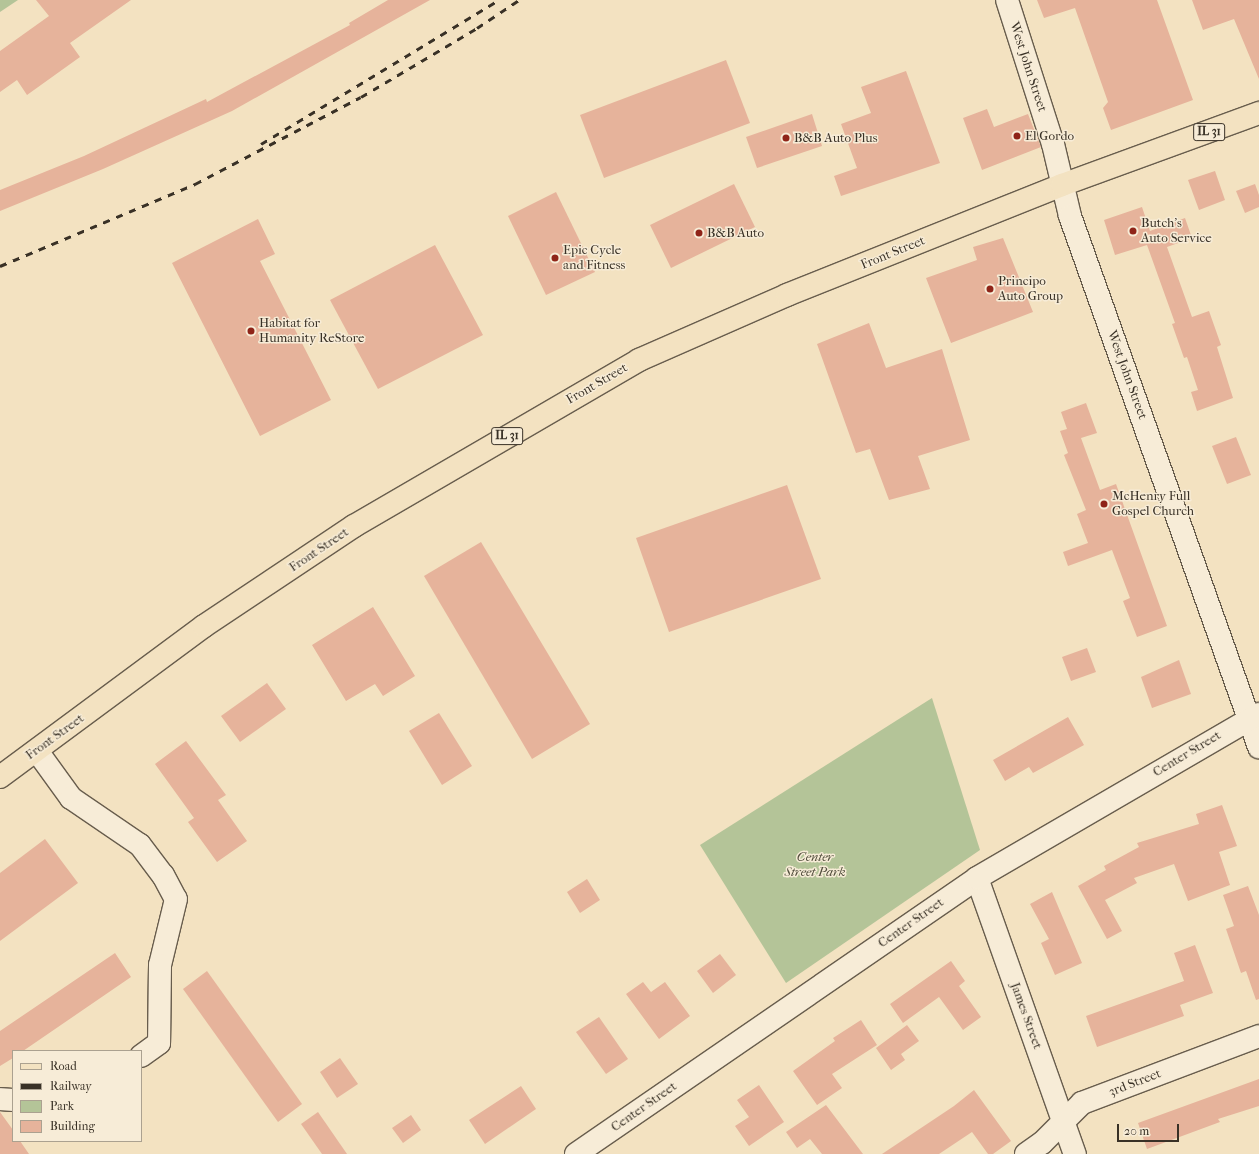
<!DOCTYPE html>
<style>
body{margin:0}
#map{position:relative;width:1259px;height:1154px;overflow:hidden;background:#f3e2c1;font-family:"IM FELL French Canon",serif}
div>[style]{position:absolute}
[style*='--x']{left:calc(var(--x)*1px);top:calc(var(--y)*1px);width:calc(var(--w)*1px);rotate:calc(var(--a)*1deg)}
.green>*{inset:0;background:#b4c498}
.building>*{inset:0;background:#e6b39b}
.roads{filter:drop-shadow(1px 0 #685d4d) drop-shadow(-1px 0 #685d4d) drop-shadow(0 1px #685d4d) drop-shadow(0 -1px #685d4d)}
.minor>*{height:22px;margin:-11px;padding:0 11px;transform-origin:11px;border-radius:11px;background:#f7ecd7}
.primary>*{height:22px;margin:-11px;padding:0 11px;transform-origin:11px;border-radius:11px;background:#f3e2c1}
.rail>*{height:3px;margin-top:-1.5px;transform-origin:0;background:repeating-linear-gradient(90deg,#393126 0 7px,transparent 0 14px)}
.dots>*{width:11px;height:11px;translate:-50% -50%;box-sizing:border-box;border:2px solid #f7ecd7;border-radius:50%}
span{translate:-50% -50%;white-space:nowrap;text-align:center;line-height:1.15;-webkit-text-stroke:3px #f7ecd7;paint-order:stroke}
.shield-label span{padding:1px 3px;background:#f7ecd7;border:1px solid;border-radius:3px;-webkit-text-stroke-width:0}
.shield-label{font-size:12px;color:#393126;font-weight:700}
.street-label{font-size:13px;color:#393126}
.poi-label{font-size:13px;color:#393126}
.left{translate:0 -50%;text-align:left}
.park-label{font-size:13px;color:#524e3d;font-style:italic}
.legend{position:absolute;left:12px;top:1050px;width:130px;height:92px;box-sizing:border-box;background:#f7ecd7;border:1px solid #aba190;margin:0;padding:5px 7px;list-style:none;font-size:12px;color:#393126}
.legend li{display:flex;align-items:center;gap:8px;height:20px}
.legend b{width:20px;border:1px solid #aba190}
.scale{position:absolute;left:1117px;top:1124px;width:62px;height:18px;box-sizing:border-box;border:2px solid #393126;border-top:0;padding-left:5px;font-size:12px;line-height:14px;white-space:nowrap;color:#393126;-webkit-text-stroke:3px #f7ecd7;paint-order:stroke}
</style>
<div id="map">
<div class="green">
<div style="clip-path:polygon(0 0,18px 0,0 12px)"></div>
<div style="clip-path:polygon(932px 698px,980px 850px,786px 983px,700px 845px)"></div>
</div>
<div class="building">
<div style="clip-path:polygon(36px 0,131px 0,70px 43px,80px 57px,27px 95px,17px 80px,0 92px,0 51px,49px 16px)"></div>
<div style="clip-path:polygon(388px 0,430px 0,232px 111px,103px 169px,0 211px,0 190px,84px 156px,206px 99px,207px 102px,350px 25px,349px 23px)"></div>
<div style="clip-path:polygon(1037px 0,1157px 0,1193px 100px,1111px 130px,1103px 108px,1108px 102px,1075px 8px,1044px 18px)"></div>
<div style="clip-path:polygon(1192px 0,1259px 0,1259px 79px,1234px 19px,1203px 30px)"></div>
<div style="clip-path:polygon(726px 60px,750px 123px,604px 178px,580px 115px)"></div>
<div style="clip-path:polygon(906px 71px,940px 163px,841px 196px,834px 176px,857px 168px,841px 124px,871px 113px,861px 87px)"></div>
<div style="clip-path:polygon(987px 109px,994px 127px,1028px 114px,1041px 147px,982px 170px,963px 118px)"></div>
<div style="clip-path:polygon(812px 114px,822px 146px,757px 168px,746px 137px)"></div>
<div style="clip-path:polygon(1215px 171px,1225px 200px,1199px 210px,1188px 180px)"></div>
<div style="clip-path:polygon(734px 184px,755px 227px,671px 268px,650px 225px)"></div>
<div style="clip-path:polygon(1255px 184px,1259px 195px,1259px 207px,1245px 213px,1236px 191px)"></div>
<div style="clip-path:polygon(556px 192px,595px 272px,546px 295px,508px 216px)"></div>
<div style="clip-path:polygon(1142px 207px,1150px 231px,1185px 218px,1192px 238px,1167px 247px,1192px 317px,1209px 311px,1221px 345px,1217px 347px,1233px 398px,1197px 411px,1191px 392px,1198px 390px,1187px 357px,1184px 358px,1172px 324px,1175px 323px,1147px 245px,1115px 255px,1104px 220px)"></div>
<div style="clip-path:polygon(258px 219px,275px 254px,260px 261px,331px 400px,260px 436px,172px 263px)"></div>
<div style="clip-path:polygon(1003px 238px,1033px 312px,951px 343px,926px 278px,977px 260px,973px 247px)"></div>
<div style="clip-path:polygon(435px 245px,483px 335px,378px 389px,330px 300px)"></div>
<div style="clip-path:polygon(869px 323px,886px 368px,942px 349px,970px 440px,918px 456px,930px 489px,889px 500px,870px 449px,856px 453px,817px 344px)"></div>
<div style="clip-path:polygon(1086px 403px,1097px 433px,1081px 438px,1100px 490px,1116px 484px,1167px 626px,1137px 637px,1123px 601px,1130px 598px,1112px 550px,1068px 566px,1063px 552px,1088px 543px,1077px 514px,1086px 510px,1064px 455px,1068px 453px,1060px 431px,1067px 429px,1061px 412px)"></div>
<div style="clip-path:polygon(1236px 437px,1251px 475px,1227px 484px,1212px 446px)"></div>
<div style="clip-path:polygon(787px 485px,821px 579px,669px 632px,636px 538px)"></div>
<div style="clip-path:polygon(481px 542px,590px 724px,532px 759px,424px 576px)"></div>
<div style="clip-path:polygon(373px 607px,415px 676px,383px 696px,375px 684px,346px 701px,312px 645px)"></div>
<div style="clip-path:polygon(1087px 648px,1096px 672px,1071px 681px,1062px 657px)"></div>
<div style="clip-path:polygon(1179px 660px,1191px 694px,1152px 708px,1141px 677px)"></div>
<div style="clip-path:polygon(267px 683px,286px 709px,240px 742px,221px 716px)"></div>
<div style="clip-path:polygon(439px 713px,472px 766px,442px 785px,409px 731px)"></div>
<div style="clip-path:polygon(1068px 717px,1084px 745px,1033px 773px,1029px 767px,1005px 781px,993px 760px)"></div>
<div style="clip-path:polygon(186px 741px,226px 795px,218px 800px,247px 841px,217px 862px,188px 822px,194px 818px,155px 764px)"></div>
<div style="clip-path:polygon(1222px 805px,1237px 846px,1219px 852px,1230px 885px,1188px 901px,1174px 864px,1134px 878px,1137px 883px,1105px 900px,1122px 931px,1107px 939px,1078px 886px,1106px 870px,1104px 866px,1139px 847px,1137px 843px,1199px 824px,1196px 814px)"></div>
<div style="clip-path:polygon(45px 839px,78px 883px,0 941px,0 873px)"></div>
<div style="clip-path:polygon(587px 879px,600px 900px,580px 913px,567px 892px)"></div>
<div style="clip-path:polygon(1248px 886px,1259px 915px,1259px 999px,1256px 1000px,1246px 971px,1241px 973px,1226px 929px,1234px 926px,1223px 895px)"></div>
<div style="clip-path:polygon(1052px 892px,1082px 963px,1055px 975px,1041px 943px,1049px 939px,1030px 904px)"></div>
<div style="clip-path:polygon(1195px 945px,1213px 993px,1180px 1005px,1184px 1016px,1097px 1047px,1086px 1016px,1184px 981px,1174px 953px)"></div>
<div style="clip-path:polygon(115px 953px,131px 977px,23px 1051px,13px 1051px,13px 1058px,0 1066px,0 1031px)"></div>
<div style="clip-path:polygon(720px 954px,736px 975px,713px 993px,697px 971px)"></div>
<div style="clip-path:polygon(951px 961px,965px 981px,959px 986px,981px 1017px,963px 1030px,939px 997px,903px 1023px,890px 1004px)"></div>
<div style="clip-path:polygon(207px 971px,302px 1104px,278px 1122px,183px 989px)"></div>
<div style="clip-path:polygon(643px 982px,651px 992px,665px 982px,690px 1016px,659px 1039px,626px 994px)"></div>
<div style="clip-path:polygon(599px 1017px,628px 1059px,606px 1074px,576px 1032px)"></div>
<div style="clip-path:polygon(861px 1020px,877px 1045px,832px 1074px,842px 1088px,817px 1105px,793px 1071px,835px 1041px,833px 1038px)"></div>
<div style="clip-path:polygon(907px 1025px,919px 1041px,901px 1054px,905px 1060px,891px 1070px,876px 1048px)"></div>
<div style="clip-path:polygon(340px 1058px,358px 1084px,337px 1098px,320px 1072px)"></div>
<div style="clip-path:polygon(1259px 1079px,1259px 1106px,1218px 1119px,1220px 1122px,1147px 1149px,1138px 1123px)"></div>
<div style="clip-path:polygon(759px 1085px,784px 1122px,749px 1146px,735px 1126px,749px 1117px,737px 1100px)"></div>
<div style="clip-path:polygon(521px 1086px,536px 1109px,485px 1144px,469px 1120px)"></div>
<div style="clip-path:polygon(974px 1090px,1011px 1141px,993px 1154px,988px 1154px,972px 1132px,939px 1154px,882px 1154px,954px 1106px)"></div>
<div style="clip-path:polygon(826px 1105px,863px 1154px,822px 1154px,810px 1139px,797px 1148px,786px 1132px)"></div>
<div style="clip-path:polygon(0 1112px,13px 1130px,13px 1141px,20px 1141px,29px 1154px,0 1154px)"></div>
<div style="clip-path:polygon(318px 1112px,347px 1154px,322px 1154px,301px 1124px)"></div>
<div style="clip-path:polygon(411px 1115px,421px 1130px,403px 1143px,392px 1128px)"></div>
</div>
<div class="roads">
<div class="minor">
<div style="--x:1007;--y:0;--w:151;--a:72.3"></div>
<div style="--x:1053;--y:144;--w:74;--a:76.7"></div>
<div style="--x:1070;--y:216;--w:564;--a:70.41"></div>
<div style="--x:37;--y:751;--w:58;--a:54.1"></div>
<div style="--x:71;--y:798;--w:83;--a:34.3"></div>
<div style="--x:140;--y:845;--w:38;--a:53"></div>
<div style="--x:163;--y:875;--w:27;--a:62"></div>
<div style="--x:176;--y:899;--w:68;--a:103.6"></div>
<div style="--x:160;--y:965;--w:78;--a:90.7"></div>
<div style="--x:159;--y:1043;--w:22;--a:144"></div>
<div style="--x:977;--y:878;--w:293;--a:70.5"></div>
<div style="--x:0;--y:1099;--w:13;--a:4"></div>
<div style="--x:576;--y:1154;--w:487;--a:-34.5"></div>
<div style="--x:977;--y:878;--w:326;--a:-30.2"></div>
<div style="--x:1026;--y:1154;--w:19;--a:-35"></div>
<div style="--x:1042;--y:1143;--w:57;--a:-45"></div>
<div style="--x:1082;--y:1103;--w:189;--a:-20.7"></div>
</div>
<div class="primary">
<div style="--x:0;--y:777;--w:254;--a:-36.5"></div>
<div style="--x:204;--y:626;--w:180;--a:-33.7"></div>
<div style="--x:354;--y:526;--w:330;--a:-30.2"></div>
<div style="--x:639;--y:360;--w:162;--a:-23.7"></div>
<div style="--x:787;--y:295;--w:296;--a:-21.8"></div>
<div style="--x:1062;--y:185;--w:210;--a:-20.1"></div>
</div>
</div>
<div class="rail">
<div style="--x:261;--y:144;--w:278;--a:-31.2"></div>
<div style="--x:0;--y:266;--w:212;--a:-22.8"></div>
<div style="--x:195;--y:184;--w:187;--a:-27.7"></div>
<div style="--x:361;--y:97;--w:135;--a:-30.7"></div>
<div style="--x:477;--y:28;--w:50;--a:-33.7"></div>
</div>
<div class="dots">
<div style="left:1017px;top:136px;background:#8f2418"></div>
<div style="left:786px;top:138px;background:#8f2418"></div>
<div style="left:1133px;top:231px;background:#8f2418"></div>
<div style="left:699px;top:233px;background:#8f2418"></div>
<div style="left:555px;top:258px;background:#8f2418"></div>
<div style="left:990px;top:289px;background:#8f2418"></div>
<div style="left:251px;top:331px;background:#8f2418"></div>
<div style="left:1104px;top:504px;background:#8f2418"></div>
</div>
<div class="shield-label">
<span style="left:1209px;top:132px">IL 31</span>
<span style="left:507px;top:436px">IL 31</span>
</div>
<div class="street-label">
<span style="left:1028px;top:67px;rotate:72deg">West John Street</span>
<span style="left:893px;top:253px;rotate:-22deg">Front Street</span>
<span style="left:1127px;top:375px;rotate:70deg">West John Street</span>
<span style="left:597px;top:384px;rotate:-30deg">Front Street</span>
<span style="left:319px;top:550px;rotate:-34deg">Front Street</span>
<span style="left:55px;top:737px;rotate:-36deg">Front Street</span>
<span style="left:1187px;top:754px;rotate:-31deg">Center Street</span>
<span style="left:911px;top:923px;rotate:-35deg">Center Street</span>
<span style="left:1026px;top:1016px;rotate:70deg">James Street</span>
<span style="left:1135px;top:1083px;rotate:-21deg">3rd Street</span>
<span style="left:644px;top:1107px;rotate:-35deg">Center Street</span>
</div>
<div class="poi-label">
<span class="left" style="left:1025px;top:136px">El Gordo</span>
<span class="left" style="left:794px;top:138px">B&amp;B Auto Plus</span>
<span class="left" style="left:1141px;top:231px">Butch's<br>Auto Service</span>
<span class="left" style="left:707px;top:233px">B&amp;B Auto</span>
<span class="left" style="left:563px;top:258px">Epic Cycle<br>and Fitness</span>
<span class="left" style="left:998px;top:289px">Principo<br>Auto Group</span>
<span class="left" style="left:259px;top:331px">Habitat for<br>Humanity ReStore</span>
<span class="left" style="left:1112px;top:504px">McHenry Full<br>Gospel Church</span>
</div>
<div class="park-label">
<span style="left:815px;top:865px">Center<br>Street Park</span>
</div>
<ul class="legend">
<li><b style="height:5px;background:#f3e2c1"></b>Road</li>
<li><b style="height:5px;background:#393126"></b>Railway</li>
<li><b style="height:11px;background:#b4c498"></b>Park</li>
<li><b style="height:11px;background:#e6b39b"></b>Building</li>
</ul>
<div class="scale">20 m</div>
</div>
